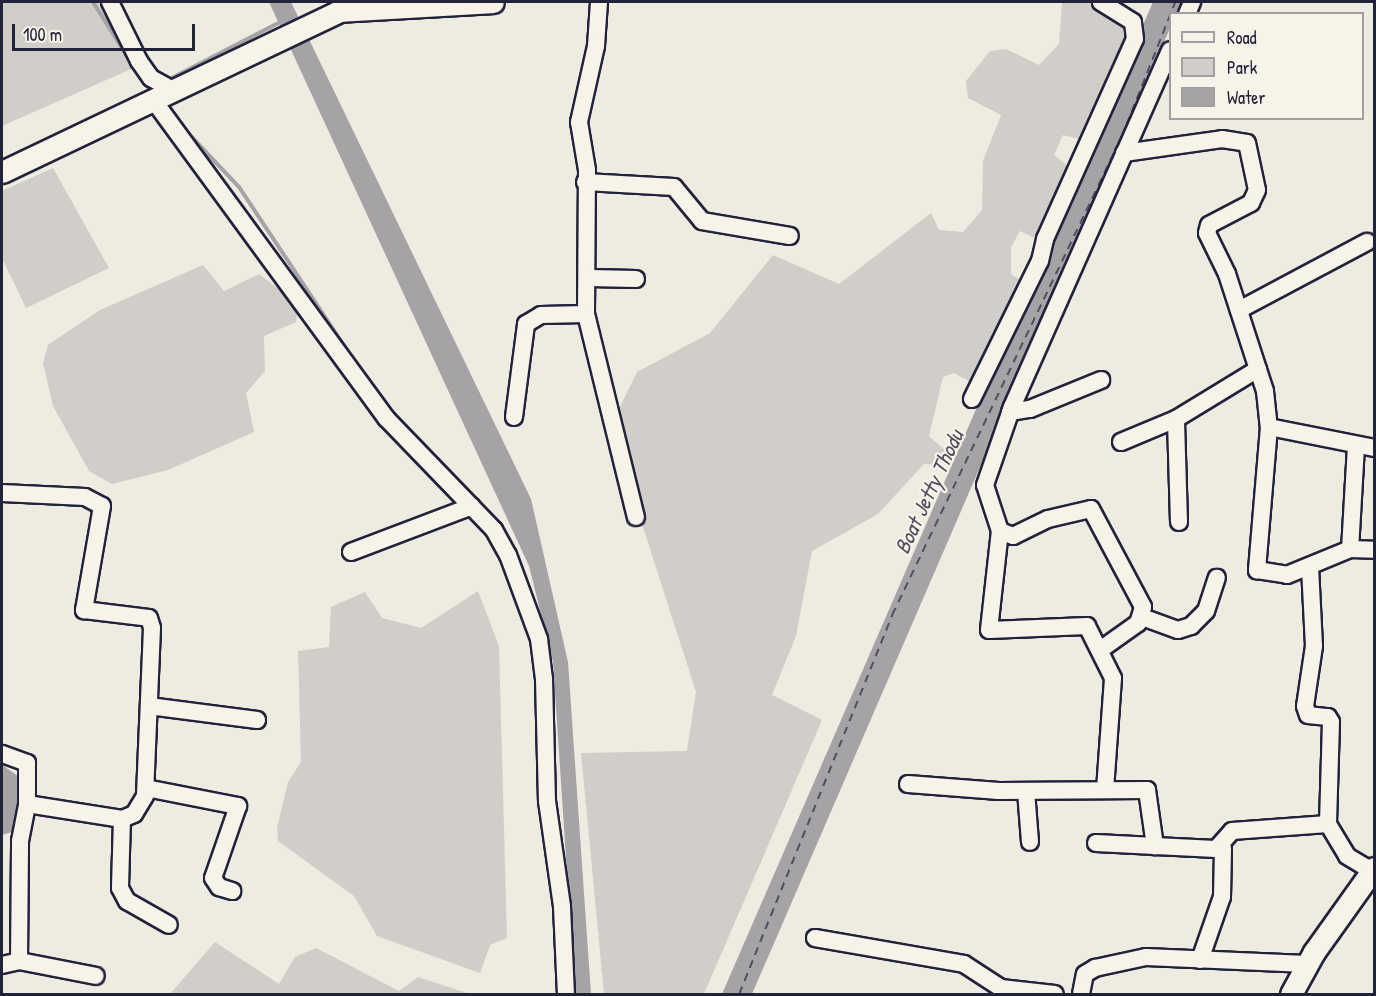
<!DOCTYPE html>
<style>
body{margin:0}
#map{position:relative;width:1376px;height:996px;overflow:hidden;background:#eeebe1;font-family:"Patrick Hand",sans-serif}
div>[style]{position:absolute}
[style*='--x']{left:calc(var(--x)*1px);top:calc(var(--y)*1px);width:calc(var(--w)*1px);rotate:calc(var(--a)*1deg)}
.green>*{inset:0;background:#d1cdc9}
.water>*{inset:0;background:#a6a3a6}
.stream>*{height:4px;margin:-2px;padding:0 2px;transform-origin:2px;border-radius:2px;background:#a6a3a6}
.ferry>*{height:1.5px;margin-top:-0.75px;transform-origin:0;background:repeating-linear-gradient(90deg,#504f60 0 8px,transparent 0 14px)}
.roads{filter:drop-shadow(2px 0 #22223b) drop-shadow(-2px 0 #22223b) drop-shadow(0 2px #22223b) drop-shadow(0 -2px #22223b)}
.minor>*{height:16px;margin:-8px;padding:0 8px;transform-origin:8px;border-radius:8px;background:#f7f3e8}
.major>*{height:21px;margin:-10.5px;padding:0 10.5px;transform-origin:10.5px;border-radius:10.5px;background:#f7f3e8}
span{translate:-50% -50%;white-space:nowrap;text-align:center;line-height:1.15;-webkit-text-stroke:4.5px #f7f3e8;paint-order:stroke}
.water-label{font-size:22px;color:#504f60;font-style:italic}
.frame{position:absolute;inset:0;border:3px solid #22223b;pointer-events:none}
.legend{position:absolute;left:1169px;top:12px;width:195px;height:108px;box-sizing:border-box;background:#f7f3e8;border:2px solid #a29fa3;margin:0;padding:8px 10px;list-style:none;font-size:18px;color:#22223b}
.legend li{display:flex;align-items:center;gap:12px;height:30px}
.legend b{width:30px;border:2px solid #a29fa3}
.scale{position:absolute;left:12px;top:24px;width:183px;height:27px;box-sizing:border-box;border:3px solid #22223b;border-top:0;padding-left:8px;font-size:18px;line-height:21px;white-space:nowrap;color:#22223b;-webkit-text-stroke:4px #f7f3e8;paint-order:stroke}
</style>
<div id="map">
<div class="green">
<div style="clip-path:polygon(2px 2px,102px 2px,138px 66px,2px 126px)"></div>
<div style="clip-path:polygon(1062px 2px,1088px 2px,1133px 29px,1087px 141px,1063px 135px,1054px 155px,1073px 170px,1040px 241px,1020px 231px,1011px 247px,1011px 274px,1023px 282px,974px 384px,954px 373px,943px 377px,929px 436px,950px 455px,938px 465px,924px 464px,878px 514px,812px 551px,796px 636px,772px 695px,822px 720px,704px 994px,604px 994px,581px 753px,687px 751px,696px 692px,642px 524px,618px 411px,637px 372px,710px 333px,773px 255px,839px 284px,931px 213px,939px 230px,963px 232px,982px 210px,983px 161px,1001px 115px,968px 98px,966px 81px,990px 51px,1006px 49px,1039px 65px,1059px 44px)"></div>
<div style="clip-path:polygon(53px 168px,109px 268px,26px 308px,2px 258px,2px 191px)"></div>
<div style="clip-path:polygon(203px 265px,224px 291px,259px 274px,298px 304px,296px 322px,264px 336px,265px 371px,246px 393px,254px 432px,168px 470px,112px 484px,89px 471px,53px 406px,43px 363px,48px 345px,100px 310px)"></div>
<div style="clip-path:polygon(478px 591px,499px 646px,507px 938px,490px 945px,480px 973px,377px 936px,354px 896px,278px 841px,277px 828px,288px 782px,301px 762px,298px 651px,329px 647px,331px 607px,365px 592px,382px 618px,421px 628px)"></div>
<div style="clip-path:polygon(215px 942px,279px 984px,295px 957px,316px 948px,399px 991px,418px 977px,470px 994px,170px 994px)"></div>
</div>
<div class="water">
<div style="clip-path:polygon(269px 2px,291px 2px,531px 499px,568px 662px,591px 994px,575px 994px,553px 662px,529px 566px)"></div>
<div style="clip-path:polygon(1153px 2px,1182px 2px,1177px 13px,1170px 14px,1170px 28px,752px 994px,722px 994px)"></div>
<div style="clip-path:polygon(2px 765px,18px 776px,22px 795px,12px 832px,2px 835px)"></div>
</div>
<div class="stream">
<div style="--x:93;--y:2;--w:64;--a:57.8"></div>
<div style="--x:132;--y:65;--w:34;--a:54"></div>
<div style="--x:166;--y:81;--w:131;--a:-27.3"></div>
<div style="--x:185;--y:130;--w:79;--a:46.5"></div>
<div style="--x:239;--y:187;--w:201;--a:56.5"></div>
</div>
<div class="ferry">
<div style="--x:739;--y:994;--w:409;--a:-68"></div>
<div style="--x:892;--y:615;--w:529;--a:-64.36"></div>
<div style="--x:1121;--y:138;--w:146;--a:-68.3"></div>
</div>
<div class="roads">
<div class="minor">
<div style="--x:110;--y:2;--w:66;--a:63.8"></div>
<div style="--x:139;--y:61;--w:21;--a:55"></div>
<div style="--x:151;--y:78;--w:26;--a:29"></div>
<div style="--x:599;--y:2;--w:44;--a:93.9"></div>
<div style="--x:596;--y:46;--w:78;--a:102.6"></div>
<div style="--x:579;--y:122;--w:49;--a:80.5"></div>
<div style="--x:587;--y:170;--w:144;--a:90.4"></div>
<div style="--x:586;--y:314;--w:209;--a:76.2"></div>
<div style="--x:1187;--y:14;--w:13;--a:-67"></div>
<div style="--x:154;--y:101;--w:393;--a:53.8"></div>
<div style="--x:386;--y:418;--w:156;--a:46"></div>
<div style="--x:494;--y:530;--w:29;--a:61"></div>
<div style="--x:508;--y:555;--w:90;--a:69.7"></div>
<div style="--x:539;--y:639;--w:40;--a:82.9"></div>
<div style="--x:544;--y:679;--w:122;--a:88.6"></div>
<div style="--x:547;--y:801;--w:107;--a:81.9"></div>
<div style="--x:562;--y:907;--w:87;--a:87.4"></div>
<div style="--x:1124;--y:153;--w:99;--a:-8.1"></div>
<div style="--x:1222;--y:139;--w:25;--a:9"></div>
<div style="--x:1247;--y:143;--w:48;--a:78"></div>
<div style="--x:1257;--y:190;--w:14;--a:115"></div>
<div style="--x:1251;--y:203;--w:47;--a:152.4"></div>
<div style="--x:1209;--y:225;--w:8;--a:104"></div>
<div style="--x:1207;--y:233;--w:46;--a:64"></div>
<div style="--x:1227;--y:274;--w:123;--a:72"></div>
<div style="--x:1265;--y:391;--w:36;--a:84"></div>
<div style="--x:1269;--y:427;--w:144;--a:94.8"></div>
<div style="--x:1257;--y:570;--w:30;--a:9"></div>
<div style="--x:1287;--y:575;--w:68;--a:-22.4"></div>
<div style="--x:585;--y:182;--w:89;--a:3.2"></div>
<div style="--x:674;--y:187;--w:44;--a:50.5"></div>
<div style="--x:702;--y:221;--w:89;--a:9.7"></div>
<div style="--x:589;--y:278;--w:47;--a:1.2"></div>
<div style="--x:1239;--y:310;--w:145;--a:-28"></div>
<div style="--x:972;--y:399;--w:154;--a:-63.8"></div>
<div style="--x:1040;--y:261;--w:23;--a:-77"></div>
<div style="--x:1045;--y:239;--w:219;--a:-65.8"></div>
<div style="--x:1135;--y:39;--w:17;--a:-97"></div>
<div style="--x:1133;--y:22;--w:38;--a:-148"></div>
<div style="--x:1010;--y:412;--w:20;--a:-9"></div>
<div style="--x:1030;--y:409;--w:77;--a:-22.2"></div>
<div style="--x:514;--y:417;--w:94;--a:-82.6"></div>
<div style="--x:526;--y:324;--w:17;--a:-31"></div>
<div style="--x:541;--y:315;--w:45;--a:-1.3"></div>
<div style="--x:1269;--y:427;--w:107;--a:11.3"></div>
<div style="--x:1121;--y:442;--w:60;--a:-22.7"></div>
<div style="--x:1356;--y:446;--w:103;--a:93.3"></div>
<div style="--x:1350;--y:549;--w:24;--a:2"></div>
<div style="--x:2;--y:493;--w:83;--a:2.8"></div>
<div style="--x:85;--y:497;--w:19;--a:28"></div>
<div style="--x:102;--y:506;--w:106;--a:99.8"></div>
<div style="--x:84;--y:610;--w:65;--a:7"></div>
<div style="--x:149;--y:618;--w:10;--a:73"></div>
<div style="--x:152;--y:628;--w:168;--a:92.4"></div>
<div style="--x:145;--y:796;--w:21;--a:121"></div>
<div style="--x:134;--y:814;--w:13;--a:157"></div>
<div style="--x:122;--y:819;--w:96;--a:-171"></div>
<div style="--x:27;--y:804;--w:41;--a:-90"></div>
<div style="--x:27;--y:763;--w:27;--a:-160"></div>
<div style="--x:1179;--y:522;--w:103;--a:-91.7"></div>
<div style="--x:1176;--y:419;--w:96;--a:-31.4"></div>
<div style="--x:1000;--y:531;--w:14;--a:21"></div>
<div style="--x:1013;--y:536;--w:39;--a:-26"></div>
<div style="--x:1048;--y:519;--w:44;--a:-13.1"></div>
<div style="--x:1091;--y:509;--w:111;--a:62"></div>
<div style="--x:1143;--y:607;--w:17;--a:107"></div>
<div style="--x:1138;--y:623;--w:47;--a:144.6"></div>
<div style="--x:351;--y:552;--w:129;--a:-20.8"></div>
<div style="--x:1310;--y:567;--w:79;--a:87.1"></div>
<div style="--x:1314;--y:646;--w:61;--a:98.5"></div>
<div style="--x:1305;--y:706;--w:9;--a:72"></div>
<div style="--x:1308;--y:715;--w:20;--a:6"></div>
<div style="--x:1328;--y:717;--w:6;--a:59"></div>
<div style="--x:1331;--y:722;--w:102;--a:91.7"></div>
<div style="--x:1142;--y:617;--w:38;--a:20"></div>
<div style="--x:1178;--y:630;--w:14;--a:-17"></div>
<div style="--x:1191;--y:626;--w:21;--a:-45"></div>
<div style="--x:1206;--y:611;--w:35;--a:-72"></div>
<div style="--x:149;--y:706;--w:109;--a:7.4"></div>
<div style="--x:908;--y:784;--w:91;--a:4.4"></div>
<div style="--x:999;--y:791;--w:148;--a:-0.4"></div>
<div style="--x:1147;--y:790;--w:57;--a:81.9"></div>
<div style="--x:1155;--y:846;--w:61;--a:2.8"></div>
<div style="--x:1216;--y:849;--w:24;--a:-48"></div>
<div style="--x:1232;--y:831;--w:96;--a:-4.2"></div>
<div style="--x:1328;--y:824;--w:37;--a:59"></div>
<div style="--x:1347;--y:856;--w:29;--a:31"></div>
<div style="--x:146;--y:788;--w:94;--a:11.1"></div>
<div style="--x:238;--y:806;--w:76;--a:109.1"></div>
<div style="--x:213;--y:878;--w:11;--a:56"></div>
<div style="--x:219;--y:887;--w:14;--a:17"></div>
<div style="--x:1105;--y:790;--w:112;--a:-85.9"></div>
<div style="--x:1113;--y:678;--w:58;--a:-116.6"></div>
<div style="--x:1087;--y:626;--w:98;--a:177.7"></div>
<div style="--x:989;--y:630;--w:100;--a:-83.7"></div>
<div style="--x:1000;--y:531;--w:48;--a:-108.1"></div>
<div style="--x:985;--y:485;--w:83;--a:-70.9"></div>
<div style="--x:1012;--y:407;--w:390;--a:-66.1"></div>
<div style="--x:1026;--y:791;--w:51;--a:85.5"></div>
<div style="--x:122;--y:819;--w:69;--a:91.7"></div>
<div style="--x:120;--y:888;--w:15;--a:62"></div>
<div style="--x:127;--y:901;--w:48;--a:29.7"></div>
<div style="--x:1096;--y:843;--w:59;--a:2.9"></div>
<div style="--x:815;--y:938;--w:151;--a:9.9"></div>
<div style="--x:964;--y:964;--w:44;--a:33"></div>
<div style="--x:1001;--y:988;--w:54;--a:6.3"></div>
<div style="--x:1200;--y:960;--w:67;--a:-70.8"></div>
<div style="--x:1222;--y:897;--w:49;--a:-88.8"></div>
<div style="--x:19;--y:961;--w:120;--a:-89.5"></div>
<div style="--x:20;--y:841;--w:38;--a:-79"></div>
<div style="--x:2;--y:965;--w:17;--a:-13"></div>
<div style="--x:19;--y:961;--w:78;--a:11"></div>
<div style="--x:1081;--y:994;--w:20;--a:-79"></div>
<div style="--x:1085;--y:974;--w:12;--a:-31"></div>
<div style="--x:1095;--y:968;--w:52;--a:-12.2"></div>
<div style="--x:1146;--y:957;--w:161;--a:2.5"></div>
</div>
<div class="major">
<div style="--x:2;--y:172;--w:373;--a:-25.5"></div>
<div style="--x:339;--y:11;--w:154;--a:-3.3"></div>
<div style="--x:1291;--y:994;--w:48;--a:-61.3"></div>
<div style="--x:1314;--y:952;--w:103;--a:-54.5"></div>
</div>
</div>
<div class="water-label">
<span style="left:929px;top:492px;rotate:-65deg">Boat Jetty Thodu</span>
</div>
<div class="frame"></div>
<ul class="legend">
<li><b style="height:8px;background:#f7f3e8"></b>Road</li>
<li><b style="height:16px;background:#d1cdc9"></b>Park</li>
<li><b style="height:16px;background:#a6a3a6"></b>Water</li>
</ul>
<div class="scale">100 m</div>
</div>
